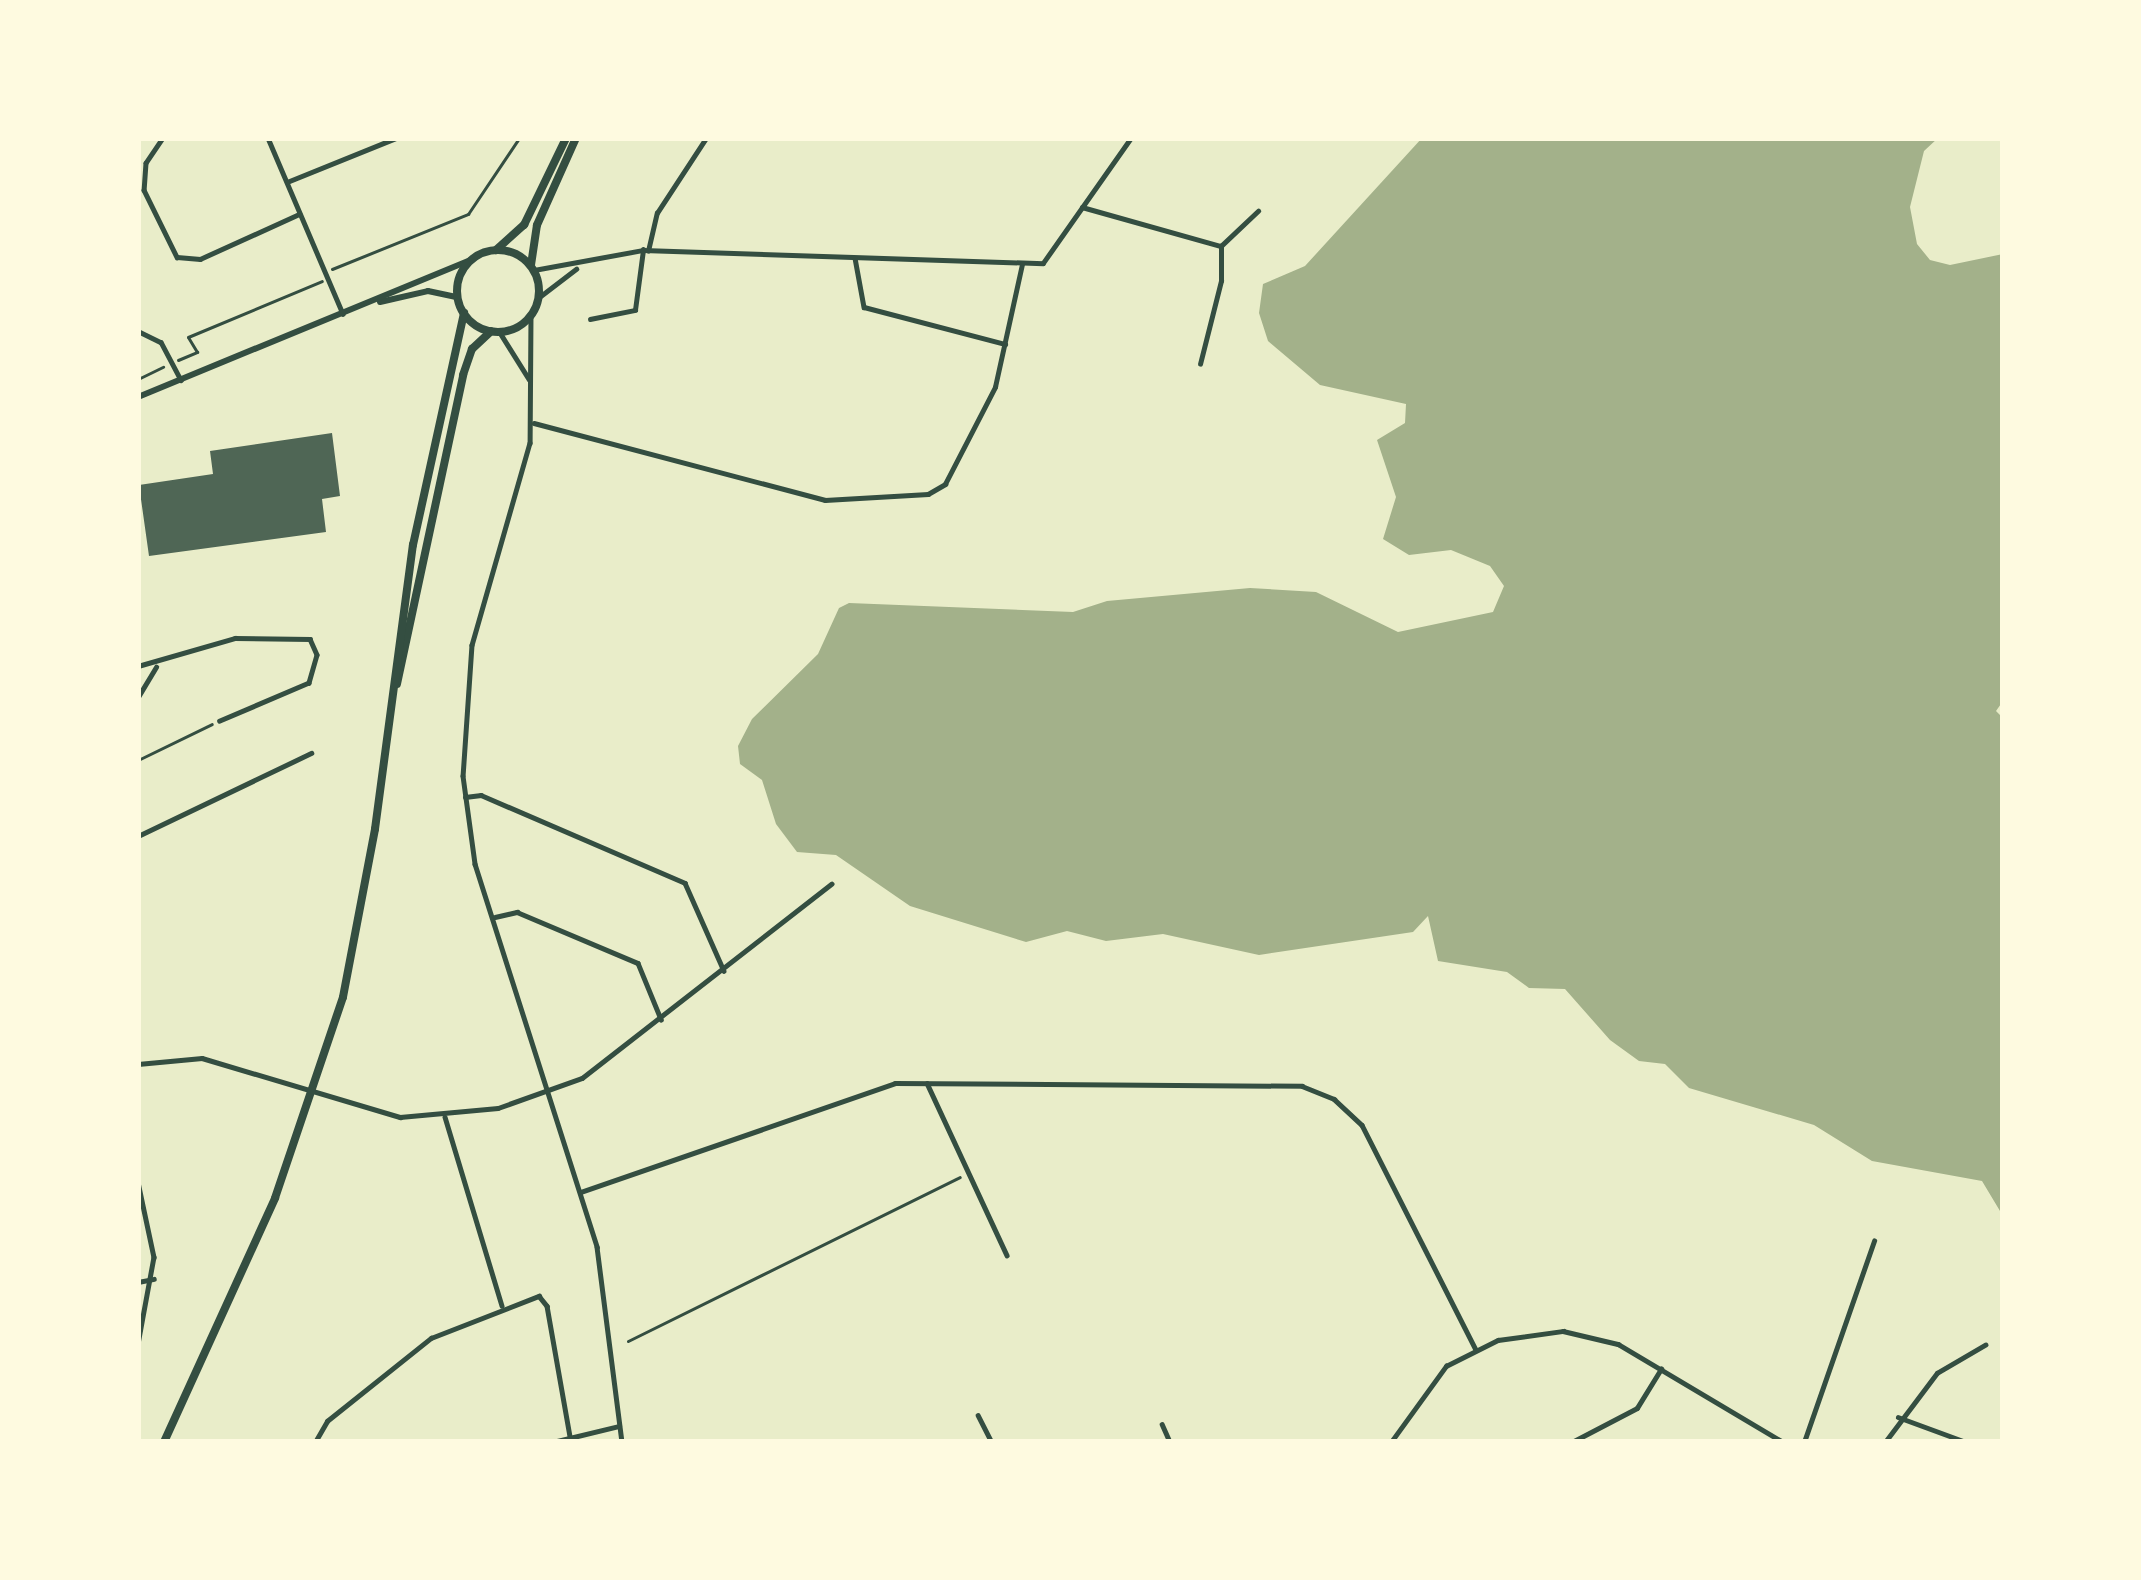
<!DOCTYPE html>
<style>
body{margin:0}
#map{position:relative;width:2141px;height:1580px;overflow:hidden;background:#e9edc9;font-family:Georgia,serif}
div>[style]{position:absolute}
[style*='--x']{left:calc(var(--x)*1px);top:calc(var(--y)*1px);width:calc(var(--w)*1px);rotate:calc(var(--a)*1deg)}
.water>*{inset:0;background:#a3b18a}
.building>*{inset:0;background:#4f6655}
.path>*{height:3px;margin:-1.5px;padding:0 1.5px;transform-origin:1.5px;border-radius:1.5px;background:#344e41}
.minor>*{height:4.5px;margin:-2.25px;padding:0 2.25px;transform-origin:2.25px;border-radius:2.25px;background:#344e41}
.tertiary>*{height:6px;margin:-3px;padding:0 3px;transform-origin:3px;border-radius:3px;background:#344e41}
.secondary>*{height:8px;margin:-4px;padding:0 4px;transform-origin:4px;border-radius:4px;background:#344e41}
.secondary>.ring{margin:-4px;padding:0;box-sizing:content-box;background:none;border:8px solid #344e41;border-radius:50%}
span{translate:-50% -50%;white-space:nowrap;text-align:center;line-height:1.15;-webkit-text-stroke:12px #fefae0;paint-order:stroke}
.frame{position:absolute;inset:0;border:141px solid #fefae0;pointer-events:none}
</style>
<div id="map">
<div class="water">
<div style="clip-path:polygon(1422px 138px,1938px 138px,1924px 151px,1910px 207px,1917px 244px,1930px 260px,1950px 265px,2003px 254px,2003px 701px,1996px 711px,2003px 718px,2003px 1216px,1982px 1181px,1872px 1161px,1814px 1125px,1689px 1088px,1665px 1064px,1639px 1061px,1610px 1040px,1565px 989px,1529px 988px,1507px 972px,1438px 961px,1428px 916px,1413px 932px,1259px 955px,1163px 934px,1106px 941px,1067px 931px,1026px 942px,910px 906px,836px 855px,797px 852px,776px 824px,762px 780px,740px 764px,738px 746px,752px 719px,818px 654px,839px 608px,849px 603px,1073px 612px,1107px 601px,1250px 588px,1316px 592px,1398px 632px,1493px 612px,1504px 586px,1490px 566px,1451px 550px,1409px 555px,1383px 539px,1396px 497px,1377px 440px,1405px 423px,1406px 404px,1320px 385px,1268px 341px,1259px 313px,1263px 284px,1305px 266px)"></div>
</div>
<div class="building">
<div style="clip-path:polygon(332px 433px,340px 496px,322px 499px,326px 532px,149px 556px,139px 485px,213px 474px,210px 451px)"></div>
</div>
<div class="path">
<div style="--x:332;--y:269;--w:147;--a:-22"></div>
<div style="--x:468;--y:214;--w:92;--a:-56.1"></div>
<div style="--x:178;--y:360;--w:21;--a:-23"></div>
<div style="--x:197;--y:352;--w:17;--a:-121"></div>
<div style="--x:188;--y:337;--w:145;--a:-22.7"></div>
<div style="--x:138;--y:379;--w:28;--a:-26"></div>
<div style="--x:138;--y:760;--w:82;--a:-25.9"></div>
<div style="--x:628;--y:1341;--w:370;--a:-26.3"></div>
</div>
<div class="minor">
<div style="--x:163;--y:138;--w:30;--a:124"></div>
<div style="--x:146;--y:163;--w:27;--a:94"></div>
<div style="--x:144;--y:190;--w:75;--a:63.8"></div>
<div style="--x:177;--y:257;--w:23;--a:5"></div>
<div style="--x:200;--y:259;--w:109;--a:-24.4"></div>
<div style="--x:268;--y:138;--w:191;--a:66.9"></div>
<div style="--x:287;--y:182;--w:118;--a:-22"></div>
<div style="--x:1082;--y:207;--w:144;--a:15.7"></div>
<div style="--x:648;--y:251;--w:39;--a:-77"></div>
<div style="--x:657;--y:213;--w:90;--a:-56.8"></div>
<div style="--x:855;--y:258;--w:50;--a:79.6"></div>
<div style="--x:864;--y:307;--w:146;--a:14.7"></div>
<div style="--x:534;--y:270;--w:111;--a:-10.4"></div>
<div style="--x:643;--y:250;--w:400;--a:1.9"></div>
<div style="--x:1043;--y:263;--w:153;--a:-54.9"></div>
<div style="--x:538;--y:298;--w:48;--a:-37.3"></div>
<div style="--x:531;--y:315;--w:128;--a:90.4"></div>
<div style="--x:530;--y:443;--w:210;--a:106"></div>
<div style="--x:472;--y:645;--w:131;--a:93.9"></div>
<div style="--x:463;--y:776;--w:89;--a:82.2"></div>
<div style="--x:475;--y:864;--w:402;--a:72.3"></div>
<div style="--x:597;--y:1247;--w:197;--a:82.7"></div>
<div style="--x:590;--y:319;--w:46;--a:-11.3"></div>
<div style="--x:635;--y:310;--w:61;--a:-82.4"></div>
<div style="--x:138;--y:331;--w:25;--a:26"></div>
<div style="--x:161;--y:342;--w:43;--a:62.2"></div>
<div style="--x:499;--y:331;--w:57;--a:58"></div>
<div style="--x:1200;--y:364;--w:86;--a:-75.8"></div>
<div style="--x:1221;--y:281;--w:35;--a:-90"></div>
<div style="--x:1221;--y:246;--w:51;--a:-43.4"></div>
<div style="--x:534;--y:423;--w:301;--a:14.8"></div>
<div style="--x:825;--y:500;--w:103;--a:-3.3"></div>
<div style="--x:928;--y:494;--w:20;--a:-30"></div>
<div style="--x:945;--y:484;--w:109;--a:-62.7"></div>
<div style="--x:995;--y:387;--w:126;--a:-77.6"></div>
<div style="--x:138;--y:666;--w:101;--a:-16.1"></div>
<div style="--x:235;--y:638;--w:75;--a:0.8"></div>
<div style="--x:310;--y:639;--w:17;--a:66"></div>
<div style="--x:317;--y:655;--w:29;--a:106"></div>
<div style="--x:309;--y:683;--w:97;--a:156.9"></div>
<div style="--x:138;--y:697;--w:35;--a:-59"></div>
<div style="--x:465;--y:797;--w:16;--a:-7"></div>
<div style="--x:481;--y:795;--w:222;--a:23.3"></div>
<div style="--x:685;--y:883;--w:96;--a:66.1"></div>
<div style="--x:138;--y:836;--w:192;--a:-25.6"></div>
<div style="--x:495;--y:917;--w:23;--a:-13"></div>
<div style="--x:517;--y:912;--w:131;--a:22.9"></div>
<div style="--x:638;--y:963;--w:61;--a:67.7"></div>
<div style="--x:138;--y:1064;--w:64;--a:-5.4"></div>
<div style="--x:202;--y:1058;--w:207;--a:16.6"></div>
<div style="--x:400;--y:1117;--w:98;--a:-5.2"></div>
<div style="--x:498;--y:1108;--w:89;--a:-19.7"></div>
<div style="--x:582;--y:1078;--w:316;--a:-37.9"></div>
<div style="--x:927;--y:1083;--w:190;--a:65.1"></div>
<div style="--x:445;--y:1117;--w:197;--a:73.2"></div>
<div style="--x:138;--y:1182;--w:77;--a:78"></div>
<div style="--x:154;--y:1257;--w:88;--a:100.4"></div>
<div style="--x:581;--y:1192;--w:332;--a:-19.1"></div>
<div style="--x:895;--y:1083;--w:407;--a:0.4"></div>
<div style="--x:1302;--y:1086;--w:35;--a:22"></div>
<div style="--x:1334;--y:1099;--w:38;--a:43"></div>
<div style="--x:1362;--y:1125;--w:252;--a:63.1"></div>
<div style="--x:138;--y:1282;--w:16;--a:-11"></div>
<div style="--x:978;--y:1415;--w:30;--a:63"></div>
<div style="--x:1898;--y:1417;--w:72;--a:20.2"></div>
<div style="--x:1162;--y:1424;--w:20;--a:66"></div>
<div style="--x:315;--y:1442;--w:24;--a:-60"></div>
<div style="--x:327;--y:1421;--w:133;--a:-38.6"></div>
<div style="--x:431;--y:1338;--w:116;--a:-21.3"></div>
<div style="--x:539;--y:1296;--w:13;--a:51"></div>
<div style="--x:547;--y:1306;--w:138;--a:80"></div>
<div style="--x:553;--y:1442;--w:68;--a:-13.6"></div>
<div style="--x:1391;--y:1442;--w:94;--a:-54.1"></div>
<div style="--x:1446;--y:1366;--w:58;--a:-26.6"></div>
<div style="--x:1498;--y:1340;--w:66;--a:-7.9"></div>
<div style="--x:1563;--y:1331;--w:57;--a:13.3"></div>
<div style="--x:1618;--y:1344;--w:192;--a:30.7"></div>
<div style="--x:1572;--y:1442;--w:73;--a:-27.6"></div>
<div style="--x:1637;--y:1408;--w:46;--a:-58.4"></div>
<div style="--x:1804;--y:1442;--w:213;--a:-70.8"></div>
<div style="--x:1885;--y:1442;--w:86;--a:-53"></div>
<div style="--x:1937;--y:1373;--w:56;--a:-30.3"></div>
</div>
<div class="tertiary">
<div style="--x:380;--y:302;--w:49;--a:-12.9"></div>
<div style="--x:428;--y:291;--w:30;--a:12"></div>
<div style="--x:138;--y:397;--w:361;--a:-22.4"></div>
</div>
<div class="secondary">
<div style="--x:496;--y:250;--w:38;--a:-42"></div>
<div style="--x:524;--y:225;--w:97;--a:-64.2"></div>
<div class="ring" style="left:457px;top:250px;width:74px;height:74px"></div>
<div style="--x:531;--y:265;--w:40;--a:-81.5"></div>
<div style="--x:537;--y:225;--w:95;--a:-65.9"></div>
<div style="--x:397;--y:684;--w:316;--a:-77.9"></div>
<div style="--x:463;--y:375;--w:28;--a:-71"></div>
<div style="--x:472;--y:349;--w:26;--a:-43"></div>
<div style="--x:164;--y:1442;--w:268;--a:-65.5"></div>
<div style="--x:275;--y:1198;--w:212;--a:-71.3"></div>
<div style="--x:343;--y:997;--w:171;--a:-79.2"></div>
<div style="--x:375;--y:829;--w:287;--a:-82.4"></div>
<div style="--x:413;--y:545;--w:238;--a:-77.6"></div>
</div>
<div class="frame"></div>
</div>
